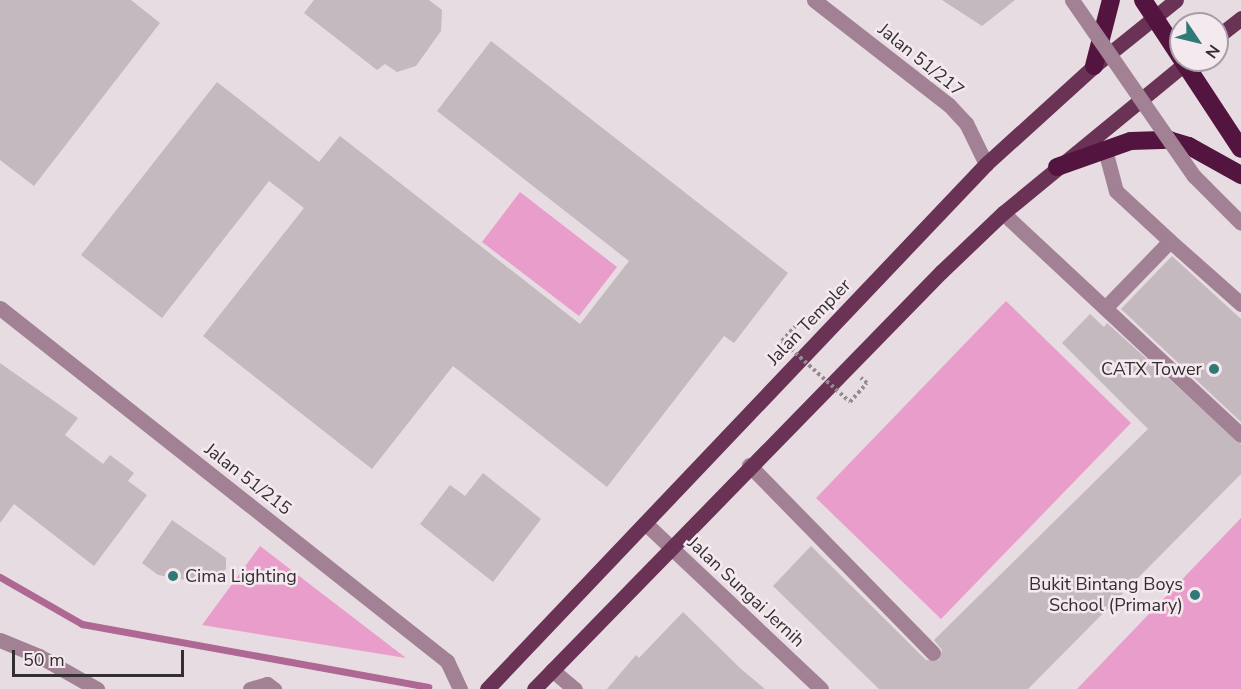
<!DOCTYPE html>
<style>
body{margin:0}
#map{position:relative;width:1241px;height:689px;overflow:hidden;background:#e7dce2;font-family:"Nunito Sans",sans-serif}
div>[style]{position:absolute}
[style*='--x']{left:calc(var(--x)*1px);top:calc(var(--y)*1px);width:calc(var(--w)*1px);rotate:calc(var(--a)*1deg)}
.green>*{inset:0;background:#e99dcb}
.stream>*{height:7px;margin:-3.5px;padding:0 3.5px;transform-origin:3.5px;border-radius:3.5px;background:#af6894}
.building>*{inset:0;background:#c3b9be}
.path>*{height:4px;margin-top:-2px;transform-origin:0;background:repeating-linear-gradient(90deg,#938b8f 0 3px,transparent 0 6px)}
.minor>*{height:15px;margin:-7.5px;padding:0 7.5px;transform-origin:7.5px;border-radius:7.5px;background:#a28194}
.major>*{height:15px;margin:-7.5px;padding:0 7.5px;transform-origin:7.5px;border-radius:7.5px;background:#6a3356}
.highway>*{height:18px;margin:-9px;padding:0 9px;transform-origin:9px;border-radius:9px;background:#541440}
.path-bridge>*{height:4px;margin-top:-2px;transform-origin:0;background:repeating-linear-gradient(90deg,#938b8f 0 3px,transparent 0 6px)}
.minor-bridge>*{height:15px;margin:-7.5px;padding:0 7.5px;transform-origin:7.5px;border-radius:7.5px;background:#a28194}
.dots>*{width:16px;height:16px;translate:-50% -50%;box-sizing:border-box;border:3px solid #f4e9ef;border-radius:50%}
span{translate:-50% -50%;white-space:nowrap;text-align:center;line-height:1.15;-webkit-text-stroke:5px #f4e9ef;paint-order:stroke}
.street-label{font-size:18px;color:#332e31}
.poi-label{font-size:18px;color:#332e31}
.right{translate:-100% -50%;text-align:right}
.left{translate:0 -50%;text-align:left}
.north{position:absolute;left:1169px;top:12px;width:60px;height:60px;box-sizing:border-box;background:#f4e9ef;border:2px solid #a79ea3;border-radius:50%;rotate:125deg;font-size:16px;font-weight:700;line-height:24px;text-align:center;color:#332e31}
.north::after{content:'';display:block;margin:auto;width:21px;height:27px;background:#307977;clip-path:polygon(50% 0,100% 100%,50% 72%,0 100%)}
.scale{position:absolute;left:12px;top:650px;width:172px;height:27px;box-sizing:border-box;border:3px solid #332e31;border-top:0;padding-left:8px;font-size:18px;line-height:21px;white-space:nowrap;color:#332e31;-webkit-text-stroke:4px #f4e9ef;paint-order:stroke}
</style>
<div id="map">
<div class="green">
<div style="clip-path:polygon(520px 192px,617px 267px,579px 316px,482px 242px)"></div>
<div style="clip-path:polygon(1006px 301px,1131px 423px,941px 619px,816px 498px)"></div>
<div style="clip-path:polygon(1241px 518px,1241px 689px,1077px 689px)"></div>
<div style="clip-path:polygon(260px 546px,406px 658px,202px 625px)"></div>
</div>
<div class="stream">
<div style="--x:0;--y:577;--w:95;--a:29.8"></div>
<div style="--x:82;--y:624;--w:352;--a:10.3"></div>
</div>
<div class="building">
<div style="clip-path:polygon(0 0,131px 0,160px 23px,34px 186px,0 160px)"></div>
<div style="clip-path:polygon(314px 0,429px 0,442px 10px,441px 31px,416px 66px,397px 72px,385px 64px,377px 70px,304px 13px)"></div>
<div style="clip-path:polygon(942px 0,1015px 0,982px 26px)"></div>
<div style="clip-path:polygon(491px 41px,788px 273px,734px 343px,724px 336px,607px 487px,453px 366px,372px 469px,203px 336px,304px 208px,269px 181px,162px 318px,81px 255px,217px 82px,319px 162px,340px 136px,580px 324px,629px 261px,437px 111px)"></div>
<div style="clip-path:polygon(1172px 256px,1241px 319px,1241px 422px,1121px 309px)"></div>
<div style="clip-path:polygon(1090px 314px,1104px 327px,1107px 323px,1241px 444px,1241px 474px,1028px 689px,879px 689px,773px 586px,811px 546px,926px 660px,939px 660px,942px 650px,934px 640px,1148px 429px,1062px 343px)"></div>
<div style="clip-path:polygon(0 363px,78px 418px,65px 435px,103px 464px,110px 455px,134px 473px,128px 481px,147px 495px,94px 566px,14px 504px,0 523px)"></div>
<div style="clip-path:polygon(483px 473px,541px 519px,493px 582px,420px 524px,450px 485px,465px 496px)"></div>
<div style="clip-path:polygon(172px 520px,226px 558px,226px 569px,209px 584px,158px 575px,142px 563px)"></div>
<div style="clip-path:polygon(683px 612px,741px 669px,765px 689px,607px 689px,636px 655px,639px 658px)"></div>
</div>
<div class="path">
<div style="--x:782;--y:341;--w:25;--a:-48"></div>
<div style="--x:799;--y:322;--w:8;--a:40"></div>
<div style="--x:850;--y:402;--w:25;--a:-48"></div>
<div style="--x:867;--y:383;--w:8;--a:-140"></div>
</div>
<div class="minor">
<div style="--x:814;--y:0;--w:171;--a:37.9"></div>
<div style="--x:949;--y:105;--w:25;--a:47"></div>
<div style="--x:966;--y:123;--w:46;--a:64"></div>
<div style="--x:1105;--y:150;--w:42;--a:75"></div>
<div style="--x:1116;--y:191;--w:74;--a:42.8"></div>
<div style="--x:1194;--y:176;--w:66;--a:45"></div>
<div style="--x:1003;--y:213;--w:325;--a:43"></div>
<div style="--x:0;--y:308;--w:570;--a:38.3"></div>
<div style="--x:447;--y:661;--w:31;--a:65"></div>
<div style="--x:1105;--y:308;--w:93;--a:-45.9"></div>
<div style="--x:1170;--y:241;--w:95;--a:41.6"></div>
<div style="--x:749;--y:465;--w:263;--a:45.6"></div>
<div style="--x:645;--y:523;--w:242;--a:43.3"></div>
<div style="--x:0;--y:640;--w:42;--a:22.3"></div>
<div style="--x:39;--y:656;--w:67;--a:29.6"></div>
<div style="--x:552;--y:670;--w:30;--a:40"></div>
<div style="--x:250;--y:689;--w:18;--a:-16"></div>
<div style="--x:267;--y:684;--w:9;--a:36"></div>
</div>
<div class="major">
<div style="--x:1217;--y:37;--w:31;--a:-38"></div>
<div style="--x:487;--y:689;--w:724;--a:-46.45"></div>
<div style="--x:986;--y:164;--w:146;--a:-42.2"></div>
<div style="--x:1094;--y:66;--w:105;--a:-38.8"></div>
<div style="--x:534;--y:689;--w:583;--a:-45.7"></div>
<div style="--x:941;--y:272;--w:86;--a:-43.6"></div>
<div style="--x:1003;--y:213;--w:241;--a:-39.4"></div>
</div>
<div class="highway">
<div style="--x:1143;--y:0;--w:178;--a:56.7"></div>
<div style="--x:1094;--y:66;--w:68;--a:-75.6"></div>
<div style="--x:1057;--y:167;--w:78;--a:-19.4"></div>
<div style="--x:1131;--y:141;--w:38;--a:-2"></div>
<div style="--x:1169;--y:140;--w:21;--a:17"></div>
<div style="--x:1189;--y:146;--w:60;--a:29.1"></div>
</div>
<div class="path-bridge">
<div style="--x:782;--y:341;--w:91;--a:41.9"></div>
</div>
<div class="minor-bridge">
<div style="--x:1072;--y:0;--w:214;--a:55.3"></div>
</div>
<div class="dots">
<div style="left:1214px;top:369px;background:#307977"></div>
<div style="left:173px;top:576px;background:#307977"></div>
<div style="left:1195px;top:595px;background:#307977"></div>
</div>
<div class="street-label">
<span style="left:921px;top:60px;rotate:39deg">Jalan 51/217</span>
<span style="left:809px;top:322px;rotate:-46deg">Jalan Templer</span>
<span style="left:248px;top:479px;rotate:38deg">Jalan 51/215</span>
<span style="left:746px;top:592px;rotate:43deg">Jalan Sungai Jernih</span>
</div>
<div class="poi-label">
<span class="right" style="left:1202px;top:369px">CATX Tower</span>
<span class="left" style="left:185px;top:576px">Cima Lighting</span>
<span class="right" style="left:1183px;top:595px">Bukit Bintang Boys<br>School (Primary)</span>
</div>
<div class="north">N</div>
<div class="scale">50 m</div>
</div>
